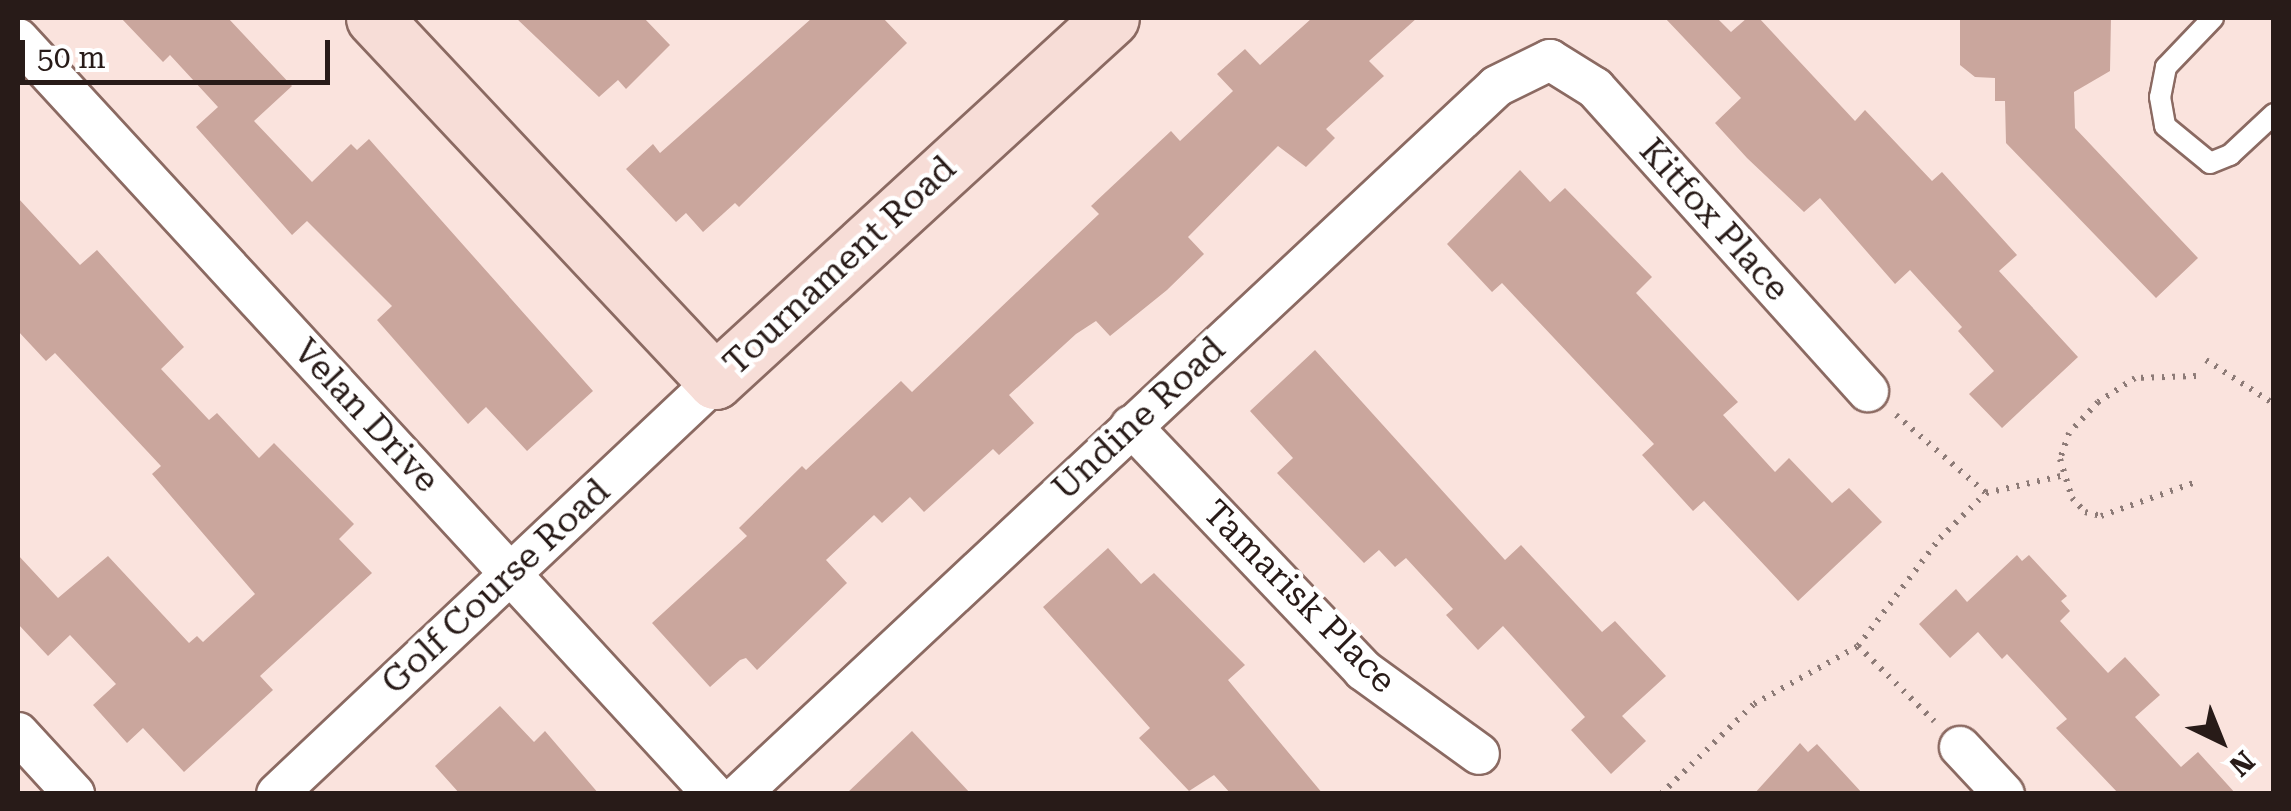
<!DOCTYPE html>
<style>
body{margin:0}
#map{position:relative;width:2291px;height:811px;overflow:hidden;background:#fae3dd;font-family:"Roboto Serif",serif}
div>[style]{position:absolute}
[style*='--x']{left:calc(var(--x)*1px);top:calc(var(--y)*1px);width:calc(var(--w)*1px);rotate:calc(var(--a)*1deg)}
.building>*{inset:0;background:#caa69d}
.path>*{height:6px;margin-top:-3px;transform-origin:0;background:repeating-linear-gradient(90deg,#8d7b77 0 2.5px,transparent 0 10.5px)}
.roads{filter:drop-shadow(2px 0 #8b6a62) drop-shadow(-2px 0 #8b6a62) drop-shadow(0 2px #8b6a62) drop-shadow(0 -2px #8b6a62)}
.lane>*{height:20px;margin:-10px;padding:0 10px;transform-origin:10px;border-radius:10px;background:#fff}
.street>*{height:40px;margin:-20px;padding:0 20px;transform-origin:20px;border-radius:20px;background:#fff}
.secondary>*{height:55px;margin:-27.5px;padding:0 27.5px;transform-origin:27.5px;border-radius:27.5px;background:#f7ddd7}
span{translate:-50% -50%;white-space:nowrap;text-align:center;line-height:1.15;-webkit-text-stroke:9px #fff;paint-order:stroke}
.street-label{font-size:35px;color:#281b18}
.frame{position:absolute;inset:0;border:20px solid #281b18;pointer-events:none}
.north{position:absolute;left:2171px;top:691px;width:100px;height:100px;-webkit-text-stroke:8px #fff;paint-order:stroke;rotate:137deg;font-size:28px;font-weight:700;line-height:40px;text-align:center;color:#281b18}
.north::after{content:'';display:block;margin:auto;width:35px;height:45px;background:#281b18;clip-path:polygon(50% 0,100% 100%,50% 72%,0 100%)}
.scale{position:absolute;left:20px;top:40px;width:310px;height:45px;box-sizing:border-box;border:5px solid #281b18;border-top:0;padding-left:12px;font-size:30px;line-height:35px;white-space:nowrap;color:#281b18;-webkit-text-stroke:8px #fff;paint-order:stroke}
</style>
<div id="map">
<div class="building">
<div style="clip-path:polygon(121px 18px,228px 18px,292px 86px,254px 121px,312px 182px,351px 144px,357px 150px,369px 139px,593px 391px,527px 451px,486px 407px,468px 424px,377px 320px,392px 306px,307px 221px,292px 235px,196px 127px,218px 107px,170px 55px,163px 62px)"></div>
<div style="clip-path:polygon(516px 18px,644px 18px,670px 45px,626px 89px,618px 80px,599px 97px)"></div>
<div style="clip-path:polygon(812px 18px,883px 18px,907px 43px,739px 207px,735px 203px,703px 232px,686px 213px,676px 222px,626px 169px,653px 144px,660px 153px)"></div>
<div style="clip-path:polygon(1312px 18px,1417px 18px,1369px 61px,1384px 76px,1326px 129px,1335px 138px,1306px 167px,1278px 146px,1188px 237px,1204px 254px,1167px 290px,1110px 336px,1096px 321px,1076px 334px,1009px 395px,1034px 423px,999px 455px,993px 449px,924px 512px,910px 497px,882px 523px,874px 515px,826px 560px,847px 583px,757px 670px,746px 658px,740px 660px,710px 687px,652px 623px,747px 536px,739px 528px,802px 466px,806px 470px,901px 381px,912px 392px,1099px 214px,1091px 206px,1171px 131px,1180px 141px,1233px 91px,1217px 74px,1245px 49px,1260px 65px)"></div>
<div style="clip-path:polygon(1665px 18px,1717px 18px,1731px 32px,1747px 18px,1759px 18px,1855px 121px,1865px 110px,1932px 181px,1942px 172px,2017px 255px,1999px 271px,2078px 357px,2002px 428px,1969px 394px,1994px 371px,1958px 331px,1962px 327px,1910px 270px,1895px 284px,1820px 198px,1804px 212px,1747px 158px,1715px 123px,1741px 98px)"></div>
<div style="clip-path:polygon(1960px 18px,2111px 18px,2110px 71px,2074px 92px,2075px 128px,2198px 258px,2156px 298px,2006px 143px,2005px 101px,1995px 101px,1995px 78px,1975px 77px,1960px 65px)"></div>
<div style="clip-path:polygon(1520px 170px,1550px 202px,1565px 188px,1652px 277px,1636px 293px,1738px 402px,1723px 415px,1775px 472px,1789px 458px,1832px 503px,1849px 488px,1882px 522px,1798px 601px,1704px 501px,1693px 511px,1642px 455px,1654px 444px,1502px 283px,1492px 292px,1447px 244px)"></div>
<div style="clip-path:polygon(18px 198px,80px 265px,97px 250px,184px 347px,161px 369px,209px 420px,217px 413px,259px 458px,274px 443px,354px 524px,339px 539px,372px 573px,260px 676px,273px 690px,184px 772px,143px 728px,127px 743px,93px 705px,116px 684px,70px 635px,48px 656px,18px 624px,18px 555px,58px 598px,108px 556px,189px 643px,197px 636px,203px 642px,255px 594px,152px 474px,161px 466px,55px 353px,46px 361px,18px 331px)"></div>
<div style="clip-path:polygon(1315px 350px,1505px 560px,1521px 545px,1602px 632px,1615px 621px,1666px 676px,1622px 716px,1646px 741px,1611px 774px,1571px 730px,1585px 717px,1503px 626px,1478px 650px,1446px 615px,1453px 609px,1406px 558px,1395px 567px,1379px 550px,1364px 563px,1277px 473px,1293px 458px,1250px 411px)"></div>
<div style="clip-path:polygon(1108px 548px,1141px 584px,1154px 573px,1245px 665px,1228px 680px,1323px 794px,1231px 794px,1214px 775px,1189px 791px,1139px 738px,1150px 728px,1043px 607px)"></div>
<div style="clip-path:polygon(2017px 555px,2022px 561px,2029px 555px,2067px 596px,2061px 601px,2070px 611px,2060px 621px,2108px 673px,2125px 657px,2160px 695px,2135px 717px,2181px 767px,2198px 752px,2236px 794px,2119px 794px,2056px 728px,2067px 719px,2007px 654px,2002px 659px,1978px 632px,1950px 658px,1919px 624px,1956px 589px,1967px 602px)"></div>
<div style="clip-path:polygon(500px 706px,534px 742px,545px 731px,599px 794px,460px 794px,435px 766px)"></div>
<div style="clip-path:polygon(912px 731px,971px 794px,846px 794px)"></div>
<div style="clip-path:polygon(1800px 743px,1808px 752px,1817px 744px,1863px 794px,1754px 794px)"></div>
</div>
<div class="path">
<div style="--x:2206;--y:360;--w:81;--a:32.9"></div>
<div style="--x:2196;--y:376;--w:61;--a:178.1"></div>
<div style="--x:2135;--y:378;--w:44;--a:147"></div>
<div style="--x:2098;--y:402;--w:42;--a:133.1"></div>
<div style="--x:2069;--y:433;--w:28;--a:109"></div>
<div style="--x:2060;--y:459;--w:41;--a:72.9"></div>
<div style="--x:2072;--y:498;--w:19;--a:47"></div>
<div style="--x:2085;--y:512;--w:16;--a:14"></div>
<div style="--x:2101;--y:516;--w:101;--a:-19.7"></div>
<div style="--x:1896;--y:415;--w:119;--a:40.9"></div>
<div style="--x:1858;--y:646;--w:107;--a:44.6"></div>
<div style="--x:1661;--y:794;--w:129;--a:-44.1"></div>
<div style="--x:1754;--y:704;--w:119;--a:-29.1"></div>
<div style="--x:1858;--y:646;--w:136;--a:-52.8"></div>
<div style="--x:1940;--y:538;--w:64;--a:-44.4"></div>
<div style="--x:1986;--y:493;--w:77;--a:-12.8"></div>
</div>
<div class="roads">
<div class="lane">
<div style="--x:2213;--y:18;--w:68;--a:133.8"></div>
<div style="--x:2166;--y:67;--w:31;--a:101"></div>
<div style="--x:2160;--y:97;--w:29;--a:80"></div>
<div style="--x:2165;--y:126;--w:58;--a:39.4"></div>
<div style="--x:2210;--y:163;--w:22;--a:-22"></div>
<div style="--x:2230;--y:155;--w:60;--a:-43"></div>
</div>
<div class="street">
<div style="--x:18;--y:39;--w:1026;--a:47.37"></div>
<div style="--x:1131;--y:426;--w:337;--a:46.4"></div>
<div style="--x:1363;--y:670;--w:143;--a:35.9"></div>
<div style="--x:18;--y:733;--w:83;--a:47.4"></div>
<div style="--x:1960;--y:747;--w:64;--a:46.9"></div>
<div style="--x:277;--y:794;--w:602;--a:-43.32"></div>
<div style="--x:740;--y:794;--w:1036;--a:-43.08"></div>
<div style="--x:1497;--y:86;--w:59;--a:-26.1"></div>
<div style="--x:1550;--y:60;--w:53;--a:31.9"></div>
<div style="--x:1595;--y:88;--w:408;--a:48"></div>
</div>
<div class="secondary">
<div style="--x:374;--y:18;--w:498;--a:46.8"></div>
<div style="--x:715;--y:381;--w:537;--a:-42.51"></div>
</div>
</div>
<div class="street-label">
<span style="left:1714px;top:220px;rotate:48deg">Kitfox Place</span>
<span style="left:840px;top:266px;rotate:-43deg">Tournament Road</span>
<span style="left:366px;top:416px;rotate:47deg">Velan Drive</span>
<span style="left:1139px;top:419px;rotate:-43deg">Undine Road</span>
<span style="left:496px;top:587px;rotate:-43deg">Golf Course Road</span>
<span style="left:1299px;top:597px;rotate:45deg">Tamarisk Place</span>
</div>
<div class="frame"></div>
<div class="north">N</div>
<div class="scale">50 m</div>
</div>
